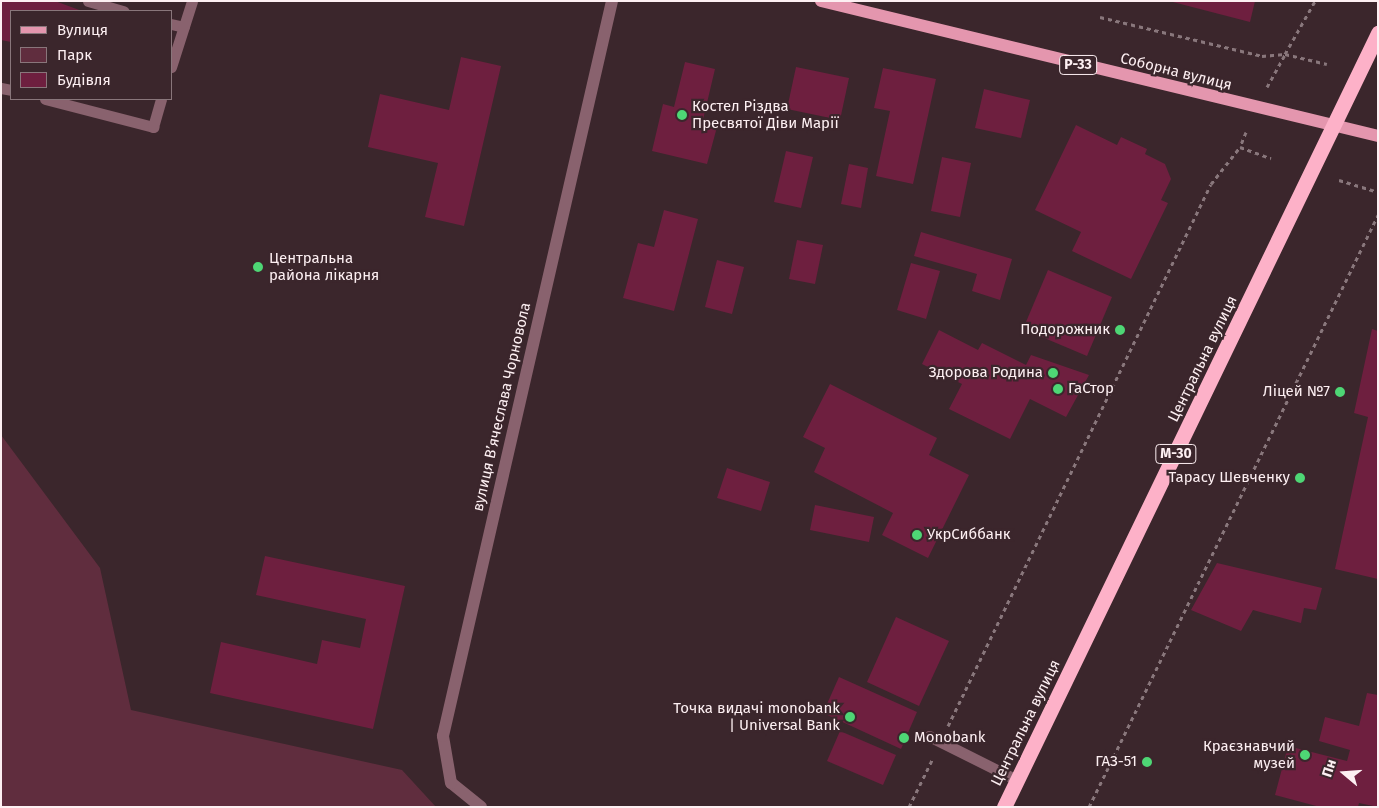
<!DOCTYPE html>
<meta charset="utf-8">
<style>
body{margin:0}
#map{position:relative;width:1379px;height:808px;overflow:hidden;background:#3b262c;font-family:"Fira Sans",sans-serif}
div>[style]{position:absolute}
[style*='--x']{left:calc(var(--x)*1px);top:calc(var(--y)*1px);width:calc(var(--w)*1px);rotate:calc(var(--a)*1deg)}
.green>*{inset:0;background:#602d3e}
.building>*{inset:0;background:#6e1f3f}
.path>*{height:3px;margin-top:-1.5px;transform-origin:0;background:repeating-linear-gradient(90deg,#89777c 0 4px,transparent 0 8px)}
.lane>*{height:11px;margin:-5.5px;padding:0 5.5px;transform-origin:5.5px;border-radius:5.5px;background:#89626e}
.street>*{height:12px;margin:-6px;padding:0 6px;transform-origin:6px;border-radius:6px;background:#89626e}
.primary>*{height:12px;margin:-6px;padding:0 6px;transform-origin:6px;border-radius:6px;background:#e496ae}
.highway>*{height:15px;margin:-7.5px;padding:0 7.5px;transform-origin:7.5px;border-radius:7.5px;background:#fdb1c8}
.dots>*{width:14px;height:14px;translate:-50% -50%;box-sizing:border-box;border:2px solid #3b262c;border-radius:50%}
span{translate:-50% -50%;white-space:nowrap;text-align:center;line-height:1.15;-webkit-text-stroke:4.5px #3b262c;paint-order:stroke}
.shield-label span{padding:1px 4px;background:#3b262c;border:1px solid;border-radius:4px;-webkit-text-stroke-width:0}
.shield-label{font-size:14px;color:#fdeff2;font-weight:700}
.street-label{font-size:15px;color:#fdeff2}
.poi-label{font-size:15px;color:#fdeff2}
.left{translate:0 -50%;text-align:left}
.right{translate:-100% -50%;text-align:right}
.frame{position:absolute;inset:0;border:2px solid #fdeff2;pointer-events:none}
.legend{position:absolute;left:10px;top:10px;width:162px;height:90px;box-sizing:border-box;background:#3b262c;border:1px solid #89767b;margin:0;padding:6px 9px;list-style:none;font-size:15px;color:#fdeff2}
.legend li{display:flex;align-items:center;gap:10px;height:25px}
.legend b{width:25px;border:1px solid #89767b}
.north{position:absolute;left:1319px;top:748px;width:50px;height:50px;-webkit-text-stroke:4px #3b262c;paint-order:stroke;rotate:288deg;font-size:14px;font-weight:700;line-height:20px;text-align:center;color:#fdeff2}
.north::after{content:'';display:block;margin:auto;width:18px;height:22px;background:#fdeff2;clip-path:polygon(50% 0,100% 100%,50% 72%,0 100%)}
</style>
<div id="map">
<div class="green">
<div style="clip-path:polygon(1px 435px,100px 568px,131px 710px,402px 770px,436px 807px,1px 807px)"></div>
</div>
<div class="building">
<div style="clip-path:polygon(1px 1px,55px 1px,82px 11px,11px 11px,11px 42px,1px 40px)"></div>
<div style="clip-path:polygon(1169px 1px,1255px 1px,1250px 22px)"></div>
<div style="clip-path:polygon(461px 57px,501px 66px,464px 226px,425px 217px,438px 163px,368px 147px,380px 94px,449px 110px)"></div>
<div style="clip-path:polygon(685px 62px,715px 69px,702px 124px,717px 127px,707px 164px,652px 151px,663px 104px,674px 107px)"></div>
<div style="clip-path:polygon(796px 67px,849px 78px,840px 120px,787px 109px)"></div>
<div style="clip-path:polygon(883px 68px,936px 79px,913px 184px,876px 176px,890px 111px,874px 108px)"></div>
<div style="clip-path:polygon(984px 89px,1030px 100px,1021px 138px,975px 128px)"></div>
<div style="clip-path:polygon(1076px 125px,1117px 145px,1121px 137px,1147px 149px,1145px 154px,1165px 164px,1171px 179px,1161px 200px,1168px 203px,1131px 279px,1072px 251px,1081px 232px,1035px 210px)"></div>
<div style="clip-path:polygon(786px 151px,813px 157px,801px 208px,774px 202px)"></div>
<div style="clip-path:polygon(942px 157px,971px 163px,960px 217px,931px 211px)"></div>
<div style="clip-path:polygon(849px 164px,868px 168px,861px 208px,841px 204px)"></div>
<div style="clip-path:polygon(664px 210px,698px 219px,674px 311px,623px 298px,638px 243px,654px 247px)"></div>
<div style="clip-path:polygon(921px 232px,1012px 259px,1000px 300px,972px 291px,977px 274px,914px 256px)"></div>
<div style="clip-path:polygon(797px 240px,823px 245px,815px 284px,789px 279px)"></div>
<div style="clip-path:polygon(717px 260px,744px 267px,732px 314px,705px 307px)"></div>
<div style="clip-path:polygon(911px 263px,940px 271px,926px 319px,897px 310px)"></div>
<div style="clip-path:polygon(1048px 270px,1112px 297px,1087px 356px,1023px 329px)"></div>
<div style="clip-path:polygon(1372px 329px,1378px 331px,1378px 579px,1335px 569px,1368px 417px,1354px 413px)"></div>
<div style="clip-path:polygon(939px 330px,978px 350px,982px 343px,1026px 365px,1031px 355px,1089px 375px,1066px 417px,1030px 399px,1010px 439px,949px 409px,962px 384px,922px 364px)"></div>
<div style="clip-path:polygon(830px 384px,937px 438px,929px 455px,969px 475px,928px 558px,882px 535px,893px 513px,814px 472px,825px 448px,803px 437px)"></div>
<div style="clip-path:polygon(727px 468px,770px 482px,761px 511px,717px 498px)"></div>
<div style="clip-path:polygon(815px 505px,874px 517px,869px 542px,810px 530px)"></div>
<div style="clip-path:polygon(265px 556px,405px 586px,373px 729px,210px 693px,221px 642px,317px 664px,322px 640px,360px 648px,366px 619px,256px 595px)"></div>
<div style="clip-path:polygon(1217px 563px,1322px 588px,1316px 610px,1304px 608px,1301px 623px,1253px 610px,1241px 631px,1191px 610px)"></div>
<div style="clip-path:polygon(896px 617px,949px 641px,919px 706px,867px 682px)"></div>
<div style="clip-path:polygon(839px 677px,917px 712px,901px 749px,823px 713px)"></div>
<div style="clip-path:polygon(1367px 693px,1378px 695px,1378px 807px,1359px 803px,1358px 807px,1320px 807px,1275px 795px,1288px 746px,1347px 761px,1350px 750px,1319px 741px,1325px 717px,1359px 726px)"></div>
<div style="clip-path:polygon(840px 731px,896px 755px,883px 785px,827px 761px)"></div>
</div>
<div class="path">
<div style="--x:1100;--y:17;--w:167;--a:13.5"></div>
<div style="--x:1262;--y:56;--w:23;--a:-5"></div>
<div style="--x:1285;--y:54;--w:61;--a:-60.5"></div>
<div style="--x:1267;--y:87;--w:38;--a:-61"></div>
<div style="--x:1285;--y:54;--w:43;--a:13.4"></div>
<div style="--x:1246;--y:132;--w:16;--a:112"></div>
<div style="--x:1240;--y:147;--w:33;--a:20"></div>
<div style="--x:1339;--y:180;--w:41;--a:17.1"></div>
<div style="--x:948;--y:726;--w:602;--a:-64.12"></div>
<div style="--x:1211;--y:184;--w:47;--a:-51.9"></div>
<div style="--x:909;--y:807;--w:55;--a:-63.9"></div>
<div style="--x:1089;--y:807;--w:659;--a:-63.98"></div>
</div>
<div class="lane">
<div style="--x:88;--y:1;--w:37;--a:16"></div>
<div style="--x:171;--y:24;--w:13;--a:13"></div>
<div style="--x:171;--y:67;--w:69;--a:-72.3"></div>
<div style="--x:1;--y:88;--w:10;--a:11"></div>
<div style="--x:45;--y:99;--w:112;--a:14.5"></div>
<div style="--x:153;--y:127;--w:29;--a:-74"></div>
<div style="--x:929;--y:736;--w:98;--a:26.6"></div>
</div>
<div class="street">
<div style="--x:481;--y:807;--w:38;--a:-141"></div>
<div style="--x:451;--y:783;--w:48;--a:-99.7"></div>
<div style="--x:443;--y:736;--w:754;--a:-77.05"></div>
</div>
<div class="primary">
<div style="--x:821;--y:1;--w:573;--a:13.62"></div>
</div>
<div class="highway">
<div style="--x:1004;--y:807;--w:860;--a:-64.21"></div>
</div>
<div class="dots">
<div style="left:682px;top:115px;background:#4ed675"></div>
<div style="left:258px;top:267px;background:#4ed675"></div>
<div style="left:1120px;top:330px;background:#4ed675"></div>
<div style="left:1053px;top:373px;background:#4ed675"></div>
<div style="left:1058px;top:389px;background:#4ed675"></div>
<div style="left:1340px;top:392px;background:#4ed675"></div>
<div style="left:1300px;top:478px;background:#4ed675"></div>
<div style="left:917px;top:535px;background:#4ed675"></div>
<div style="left:850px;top:717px;background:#4ed675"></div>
<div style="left:904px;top:738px;background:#4ed675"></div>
<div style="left:1305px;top:755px;background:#4ed675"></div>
<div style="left:1147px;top:762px;background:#4ed675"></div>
</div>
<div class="shield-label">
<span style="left:1078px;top:65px">Р-33</span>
<span style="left:1176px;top:454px">М-30</span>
</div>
<div class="street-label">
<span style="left:1176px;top:72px;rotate:14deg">Соборна вулиця</span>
<span style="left:1203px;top:359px;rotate:-64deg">Центральна вулиця</span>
<span style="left:502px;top:407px;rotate:-77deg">вулиця Вʼячеслава Чорновола</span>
<span style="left:1026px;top:723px;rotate:-64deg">Центральна вулиця</span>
</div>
<div class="poi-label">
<span class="left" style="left:692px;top:115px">Костел Різдва<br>Пресвятої Діви Марії</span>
<span class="left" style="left:269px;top:267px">Центральна<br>района лікарня</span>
<span class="right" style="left:1110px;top:330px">Подорожник</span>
<span class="right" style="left:1043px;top:373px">Здорова Родина</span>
<span class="left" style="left:1068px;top:389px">ГаСтор</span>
<span class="right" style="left:1330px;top:392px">Ліцей №7</span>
<span class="right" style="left:1290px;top:478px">Тарасу Шевченку</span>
<span class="left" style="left:927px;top:535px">УкрСиббанк</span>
<span class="right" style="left:840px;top:717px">Точка видачі monobank<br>| Universal Bank</span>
<span class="left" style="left:914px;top:738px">Monobank</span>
<span class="right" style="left:1295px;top:755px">Краєзнавчий<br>музей</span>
<span class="right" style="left:1137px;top:762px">ГАЗ-51</span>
</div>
<div class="frame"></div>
<ul class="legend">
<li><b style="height:6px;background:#e496ae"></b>Вулиця</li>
<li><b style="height:14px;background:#602d3e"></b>Парк</li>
<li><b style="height:14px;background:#6e1f3f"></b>Будівля</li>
</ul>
<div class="north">Пн</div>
</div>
